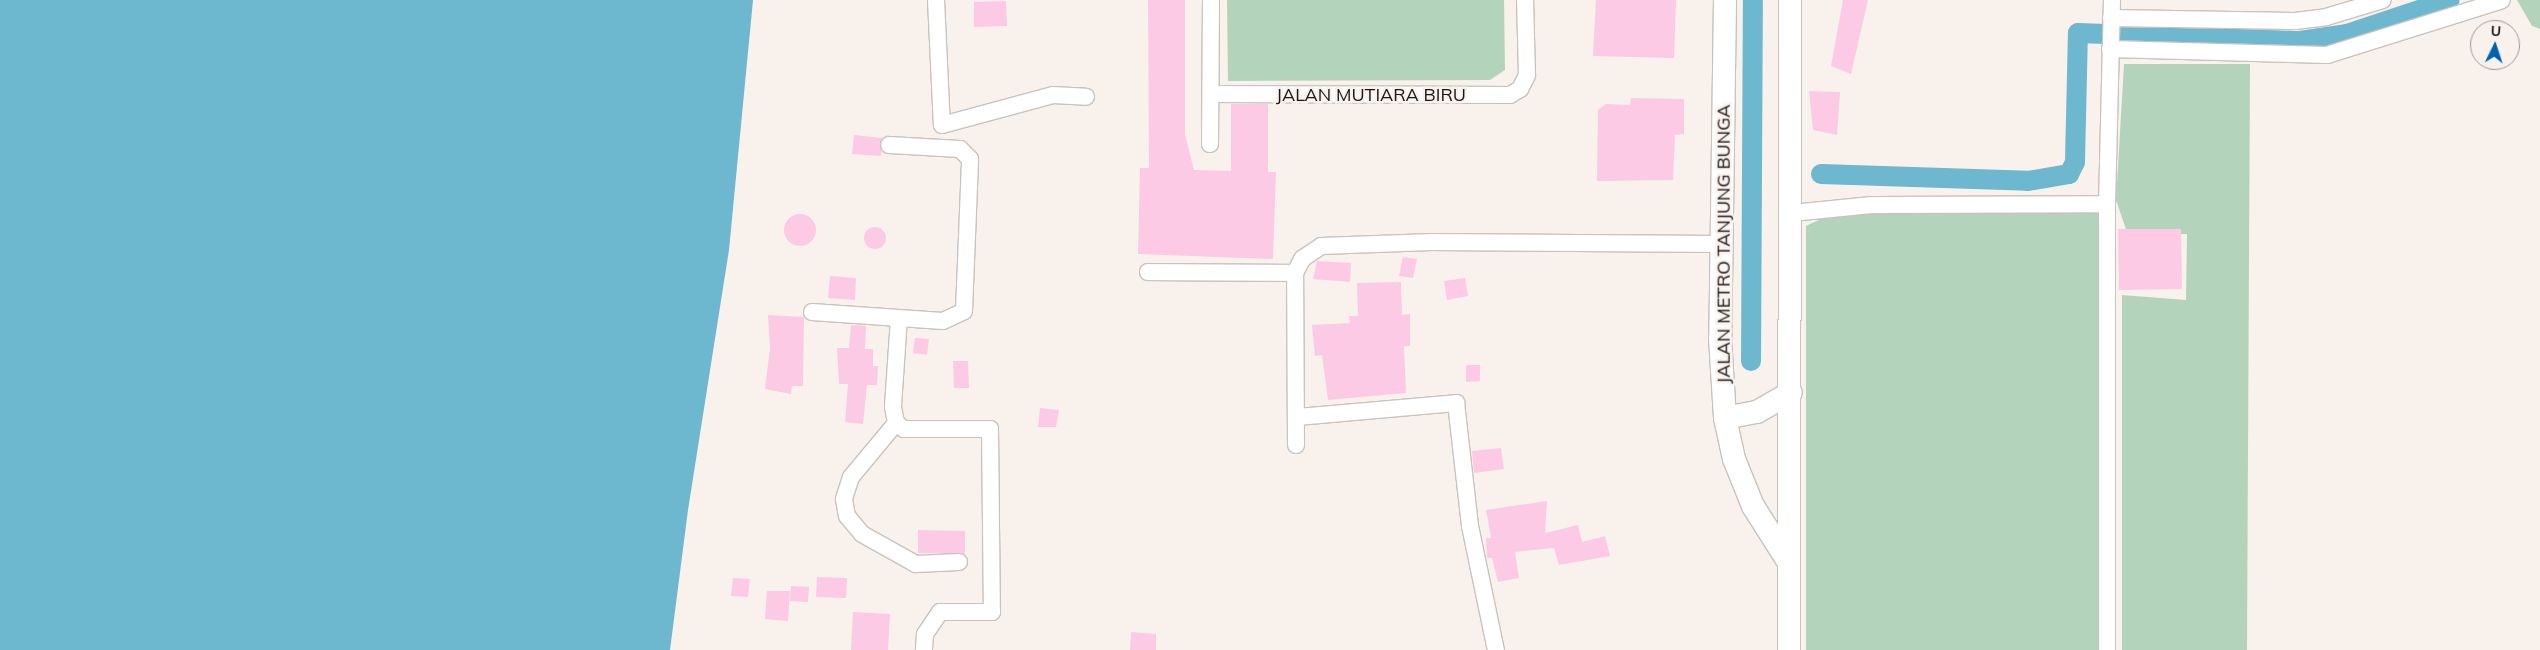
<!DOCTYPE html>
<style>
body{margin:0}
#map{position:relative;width:2540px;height:650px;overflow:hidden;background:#f9f1ec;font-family:Mulish,sans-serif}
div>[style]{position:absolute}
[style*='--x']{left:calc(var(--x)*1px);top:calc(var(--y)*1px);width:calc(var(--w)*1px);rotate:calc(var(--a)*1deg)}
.green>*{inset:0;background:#b3d4bb}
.water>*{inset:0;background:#6db7cf}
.canal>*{height:20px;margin:-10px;padding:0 10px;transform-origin:10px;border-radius:10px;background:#6db7cf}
.building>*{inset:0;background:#fccae5}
.round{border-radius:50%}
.roads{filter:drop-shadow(1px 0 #c9c2bd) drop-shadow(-1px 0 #c9c2bd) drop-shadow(0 1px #c9c2bd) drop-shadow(0 -1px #c9c2bd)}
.street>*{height:16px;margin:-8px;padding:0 8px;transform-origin:8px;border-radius:8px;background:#fff}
.secondary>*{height:22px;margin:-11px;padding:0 11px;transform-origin:11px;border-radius:11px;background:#fff}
span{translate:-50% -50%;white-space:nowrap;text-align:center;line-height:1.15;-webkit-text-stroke:5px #f9f1ec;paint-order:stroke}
.street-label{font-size:18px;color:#191614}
.north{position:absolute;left:2470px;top:20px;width:50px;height:50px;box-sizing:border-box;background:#f9f1ec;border:1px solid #9f9996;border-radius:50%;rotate:4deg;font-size:14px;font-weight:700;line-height:20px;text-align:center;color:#191614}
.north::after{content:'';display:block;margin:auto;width:18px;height:22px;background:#0062af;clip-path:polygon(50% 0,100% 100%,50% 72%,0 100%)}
</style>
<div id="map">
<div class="green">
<div style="clip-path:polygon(1227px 0,1504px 0,1505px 70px,1490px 80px,1228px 81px)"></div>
<div style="clip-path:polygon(2517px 0,2540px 0,2540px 29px,2532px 26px)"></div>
<div style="clip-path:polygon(2124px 64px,2250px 64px,2247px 650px,2122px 650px,2122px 295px,2186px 300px,2187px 234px,2128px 235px,2116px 200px)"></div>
<div style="clip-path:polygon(2100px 207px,2101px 650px,1806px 650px,1806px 226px,1829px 215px)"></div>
</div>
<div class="water">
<div style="clip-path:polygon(0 0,753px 0,729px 250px,688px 510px,670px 650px,0 650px)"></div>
</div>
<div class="canal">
<div style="--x:1821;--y:174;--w:207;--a:1.9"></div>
<div style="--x:2028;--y:181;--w:42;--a:-9.7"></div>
<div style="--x:2069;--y:174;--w:13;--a:-63"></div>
<div style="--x:2075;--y:162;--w:129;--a:-88.7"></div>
<div style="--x:2078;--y:33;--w:222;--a:2.1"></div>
<div style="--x:2300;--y:41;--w:48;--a:-8.5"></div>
<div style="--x:2347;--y:34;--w:108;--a:-18.4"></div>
<div style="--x:1751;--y:361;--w:361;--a:-89.7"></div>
</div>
<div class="building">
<div style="clip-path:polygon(1148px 0,1185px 0,1185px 135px,1194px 170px,1231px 171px,1231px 104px,1268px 104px,1268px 172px,1276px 172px,1273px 259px,1138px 254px,1140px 168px,1149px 168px)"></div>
<div style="clip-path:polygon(1596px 0,1676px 0,1674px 58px,1593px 56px)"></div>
<div style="clip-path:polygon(1843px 0,1868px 0,1851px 74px,1831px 66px)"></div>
<div style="clip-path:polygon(1006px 1px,1007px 26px,974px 27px,974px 2px)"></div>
<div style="clip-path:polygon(1809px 91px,1840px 92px,1837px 135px,1813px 130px)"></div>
<div style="clip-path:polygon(1631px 98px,1684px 99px,1684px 134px,1675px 135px,1673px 180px,1597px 181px,1598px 110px,1606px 104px,1630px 105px)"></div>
<div style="clip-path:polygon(854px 135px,882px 138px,881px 156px,852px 154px)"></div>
<div class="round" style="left:784px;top:214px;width:32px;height:32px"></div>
<div class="round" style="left:864px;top:227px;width:22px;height:22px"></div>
<div style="clip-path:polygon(2118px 229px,2181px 229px,2182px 289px,2119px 290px)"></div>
<div style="clip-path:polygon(1403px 257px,1417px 259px,1413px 278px,1399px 276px)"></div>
<div style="clip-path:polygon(1317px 261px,1351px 263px,1350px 282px,1313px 279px)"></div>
<div style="clip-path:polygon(830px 276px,856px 278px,855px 300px,828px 298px)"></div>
<div style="clip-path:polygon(1465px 278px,1468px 296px,1447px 300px,1444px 281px)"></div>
<div style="clip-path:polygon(1401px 282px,1402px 315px,1410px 314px,1410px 346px,1404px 346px,1406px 393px,1328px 400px,1322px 355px,1315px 356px,1312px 325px,1350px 323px,1349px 316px,1358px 316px,1357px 283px)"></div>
<div style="clip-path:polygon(768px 315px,804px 317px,803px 386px,792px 386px,791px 394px,765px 389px,770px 348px)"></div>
<div style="clip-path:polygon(851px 325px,866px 326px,865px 349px,873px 349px,873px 366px,878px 366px,877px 385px,867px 385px,863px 424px,845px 422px,848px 384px,839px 384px,837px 348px,849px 348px)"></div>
<div style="clip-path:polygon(915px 338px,929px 339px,927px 355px,913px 353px)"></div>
<div style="clip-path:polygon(953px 361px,968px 361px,969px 388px,954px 388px)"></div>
<div style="clip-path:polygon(1466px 365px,1480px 365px,1480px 381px,1466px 382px)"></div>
<div style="clip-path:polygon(1040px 408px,1059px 410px,1056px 427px,1038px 427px)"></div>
<div style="clip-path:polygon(1501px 448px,1504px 469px,1474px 473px,1472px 451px)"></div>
<div style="clip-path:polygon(1547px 501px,1545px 533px,1578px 525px,1582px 542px,1605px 536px,1610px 556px,1559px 565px,1554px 548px,1515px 552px,1519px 578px,1498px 582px,1492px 558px,1487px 558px,1486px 538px,1491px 538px,1486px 510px)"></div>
<div style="clip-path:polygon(918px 530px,965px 531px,965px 554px,918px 553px)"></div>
<div style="clip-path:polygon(817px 577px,847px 578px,846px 598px,816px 597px)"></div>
<div style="clip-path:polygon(733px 578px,750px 579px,748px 597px,731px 596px)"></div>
<div style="clip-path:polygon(791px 586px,809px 587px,808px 602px,790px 601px)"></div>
<div style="clip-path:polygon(767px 591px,790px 591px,788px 621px,765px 619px)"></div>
<div style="clip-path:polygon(853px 612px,890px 614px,888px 650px,851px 650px)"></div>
<div style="clip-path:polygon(1131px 632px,1156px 634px,1156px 650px,1130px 650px)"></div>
</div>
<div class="roads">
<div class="street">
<div style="--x:936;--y:0;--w:125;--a:87.3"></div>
<div style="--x:942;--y:125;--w:115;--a:-15.1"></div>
<div style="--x:1053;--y:95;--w:33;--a:3"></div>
<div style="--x:2111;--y:18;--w:184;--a:0.9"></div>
<div style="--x:2295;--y:21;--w:31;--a:-7"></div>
<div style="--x:2326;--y:17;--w:59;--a:-16.6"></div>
<div style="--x:2110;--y:49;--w:217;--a:1.6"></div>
<div style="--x:2327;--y:55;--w:183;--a:-17.4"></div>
<div style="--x:1211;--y:94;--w:299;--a:0.2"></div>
<div style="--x:1510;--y:95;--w:12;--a:-31"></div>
<div style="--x:1520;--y:89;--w:16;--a:-63"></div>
<div style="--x:1527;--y:75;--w:75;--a:-91.5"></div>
<div style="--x:1210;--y:144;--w:144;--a:-89.6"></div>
<div style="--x:2107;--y:204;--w:446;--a:90"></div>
<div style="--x:1792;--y:213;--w:80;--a:-5.7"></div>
<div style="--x:1872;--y:205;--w:235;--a:-0.2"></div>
<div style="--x:2107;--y:204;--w:204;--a:-88.6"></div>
<div style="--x:1148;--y:272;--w:147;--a:0.4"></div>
<div style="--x:812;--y:312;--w:131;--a:3.9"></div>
<div style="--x:943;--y:321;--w:23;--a:-25"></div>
<div style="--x:964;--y:311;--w:152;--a:-87.7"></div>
<div style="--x:970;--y:159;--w:14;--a:-135"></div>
<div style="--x:960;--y:149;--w:71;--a:-176.8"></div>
<div style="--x:899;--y:318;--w:89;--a:93.9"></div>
<div style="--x:893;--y:407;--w:16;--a:79"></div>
<div style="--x:896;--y:423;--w:10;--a:37"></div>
<div style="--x:904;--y:429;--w:86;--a:0"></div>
<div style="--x:990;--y:429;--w:183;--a:89.4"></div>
<div style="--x:992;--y:612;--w:52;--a:180"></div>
<div style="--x:940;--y:612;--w:27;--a:124"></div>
<div style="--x:925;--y:634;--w:16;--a:94"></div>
<div style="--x:1297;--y:417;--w:160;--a:-5"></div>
<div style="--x:1456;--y:403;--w:124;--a:83.5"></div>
<div style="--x:1470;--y:526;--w:127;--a:78.2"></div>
<div style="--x:896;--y:423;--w:70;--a:129.8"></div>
<div style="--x:851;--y:477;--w:23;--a:108"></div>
<div style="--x:844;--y:499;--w:17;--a:80"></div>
<div style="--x:847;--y:516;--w:23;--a:50"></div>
<div style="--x:862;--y:534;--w:62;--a:29.1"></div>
<div style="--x:916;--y:564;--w:43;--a:-2.7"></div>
<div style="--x:1296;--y:445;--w:172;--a:-90.3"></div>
<div style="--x:1295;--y:273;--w:16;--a:-63"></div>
<div style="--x:1302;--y:259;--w:23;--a:-34"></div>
<div style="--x:1321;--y:246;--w:111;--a:-2.1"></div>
<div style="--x:1432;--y:242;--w:289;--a:0.4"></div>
</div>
<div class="secondary">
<div style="--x:1725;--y:0;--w:338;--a:90.8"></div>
<div style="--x:1720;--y:338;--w:80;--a:86.4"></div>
<div style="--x:1725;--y:418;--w:42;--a:77.6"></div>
<div style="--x:1734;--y:459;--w:51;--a:68"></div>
<div style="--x:1753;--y:506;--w:67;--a:57.7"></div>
<div style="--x:1725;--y:418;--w:33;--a:-11"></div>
<div style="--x:1757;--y:412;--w:39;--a:-30"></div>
<div style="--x:1789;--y:650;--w:650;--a:-89.91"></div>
</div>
</div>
<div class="street-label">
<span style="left:1371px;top:95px">JALAN MUTIARA BIRU</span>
<span style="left:1724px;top:244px;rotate:-90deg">JALAN METRO TANJUNG BUNGA</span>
</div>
<div class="north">U</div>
</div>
